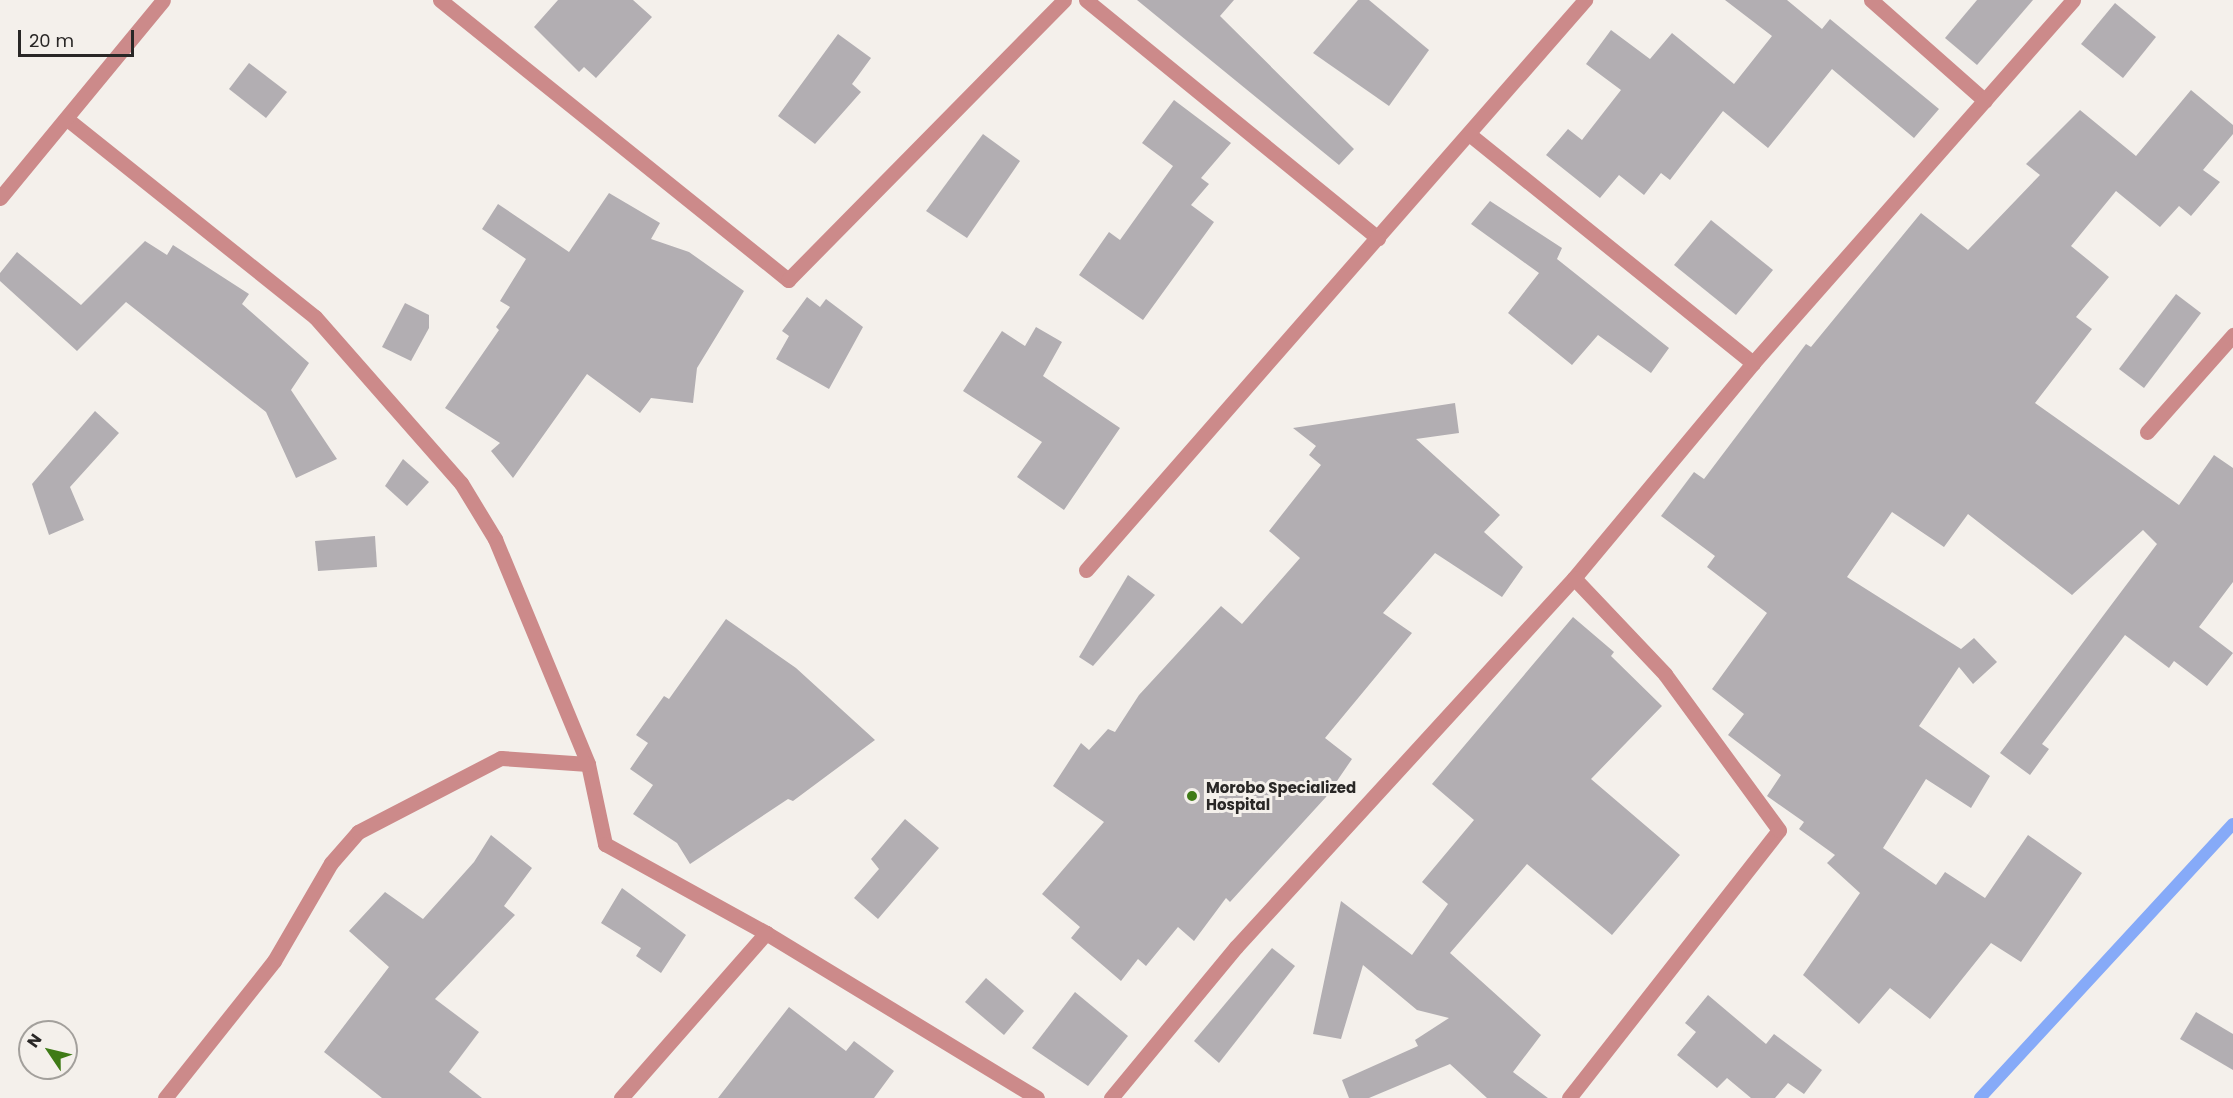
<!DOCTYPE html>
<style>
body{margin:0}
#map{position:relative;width:2233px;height:1098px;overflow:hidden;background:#f4f0eb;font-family:Poppins,sans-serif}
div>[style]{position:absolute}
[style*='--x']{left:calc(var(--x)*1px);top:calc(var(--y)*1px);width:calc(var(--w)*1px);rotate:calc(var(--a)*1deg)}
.stream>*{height:12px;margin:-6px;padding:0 6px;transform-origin:6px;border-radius:6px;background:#86aaf8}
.building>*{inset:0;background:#b2aeb2}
.street>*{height:15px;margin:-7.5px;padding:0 7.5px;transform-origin:7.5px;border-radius:7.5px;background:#cc8a8a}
.dots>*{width:16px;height:16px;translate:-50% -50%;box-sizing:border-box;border:3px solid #f4f0eb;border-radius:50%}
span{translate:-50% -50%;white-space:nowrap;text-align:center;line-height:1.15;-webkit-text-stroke:6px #f4f0eb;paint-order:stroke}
.poi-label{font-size:15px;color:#292726;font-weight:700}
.left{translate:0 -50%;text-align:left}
.north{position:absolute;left:18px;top:1020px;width:60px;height:60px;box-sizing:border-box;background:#f4f0eb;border:2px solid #a3a09c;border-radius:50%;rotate:305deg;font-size:16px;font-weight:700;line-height:24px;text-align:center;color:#292726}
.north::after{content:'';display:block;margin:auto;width:21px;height:27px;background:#3f7b17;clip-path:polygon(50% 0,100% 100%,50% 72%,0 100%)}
.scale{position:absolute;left:18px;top:30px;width:116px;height:27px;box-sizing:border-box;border:3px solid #292726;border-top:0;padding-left:8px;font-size:18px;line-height:21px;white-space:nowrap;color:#292726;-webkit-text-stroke:4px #f4f0eb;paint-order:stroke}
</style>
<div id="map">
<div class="stream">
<div style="--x:1980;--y:1098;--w:373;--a:-47.3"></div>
</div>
<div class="building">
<div style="clip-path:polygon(558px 0,633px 0,652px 17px,596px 78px,584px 67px,579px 72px,534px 27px)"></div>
<div style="clip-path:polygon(1137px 0,1234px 0,1220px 16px,1354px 149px,1339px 165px)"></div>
<div style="clip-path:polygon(1358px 0,1369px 0,1429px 50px,1389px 106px,1313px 53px)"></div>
<div style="clip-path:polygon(1725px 0,1787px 0,1822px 29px,1830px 19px,1939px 109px,1914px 138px,1832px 69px,1768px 148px,1723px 111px,1670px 180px,1661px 173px,1644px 195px,1619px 175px,1600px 198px,1546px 155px,1568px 129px,1582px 140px,1621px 90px,1586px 64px,1611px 30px,1650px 59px,1672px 33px,1734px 84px,1772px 36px)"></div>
<div style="clip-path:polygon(1977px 0,2033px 0,1977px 65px,1945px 38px)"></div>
<div style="clip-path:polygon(2115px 3px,2156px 37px,2123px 78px,2081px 44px)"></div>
<div style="clip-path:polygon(838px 34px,871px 58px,852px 84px,861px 92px,815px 144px,778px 116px)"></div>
<div style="clip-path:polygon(249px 63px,287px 92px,266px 118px,229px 89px)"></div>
<div style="clip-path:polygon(2191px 90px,2233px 125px,2233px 134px,2203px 170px,2220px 182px,2191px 216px,2179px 206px,2160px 227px,2116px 191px,2071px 246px,2109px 277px,2076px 317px,2092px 329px,2035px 403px,2179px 505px,2214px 455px,2233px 468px,2233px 582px,2199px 627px,2233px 653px,2207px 686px,2174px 661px,2169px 668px,2125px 635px,2042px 744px,2049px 749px,2030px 775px,2000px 753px,2157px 544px,2143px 530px,2072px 595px,1968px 514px,1944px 547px,1892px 512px,1847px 577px,1961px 649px,1974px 638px,1997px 662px,1973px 684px,1959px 667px,1919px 726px,1990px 776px,1971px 808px,1926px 779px,1883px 848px,1936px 885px,1945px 872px,1985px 898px,2028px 835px,2082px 873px,2021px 962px,1991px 943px,1930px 1019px,1890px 988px,1859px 1024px,1803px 975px,1860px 893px,1827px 863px,1835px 855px,1799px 829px,1804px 822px,1767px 796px,1781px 775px,1728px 735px,1744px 714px,1712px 689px,1767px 613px,1707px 567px,1715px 556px,1661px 516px,1694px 472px,1704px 479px,1806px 344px,1811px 347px,1921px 213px,1968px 250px,2040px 175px,2026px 164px,2080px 110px,2136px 156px)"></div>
<div style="clip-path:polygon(1174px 100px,1231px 143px,1201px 178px,1209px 184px,1191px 205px,1214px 222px,1143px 320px,1079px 275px,1109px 232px,1120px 240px,1173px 166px,1142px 143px)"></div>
<div style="clip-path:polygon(983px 134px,1020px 161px,967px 238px,926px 211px)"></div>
<div style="clip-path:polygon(609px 193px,660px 223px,651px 239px,689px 252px,744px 291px,697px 368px,693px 403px,651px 398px,640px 413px,587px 374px,513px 478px,491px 451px,500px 443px,445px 408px,499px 330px,496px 327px,510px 307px,500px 301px,526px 259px,482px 229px,498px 204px,569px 252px)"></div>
<div style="clip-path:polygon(1490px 201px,1562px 248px,1557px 259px,1669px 348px,1651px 373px,1598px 335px,1572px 365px,1508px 313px,1539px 273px,1471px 224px)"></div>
<div style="clip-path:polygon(1711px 220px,1773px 270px,1736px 315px,1674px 265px)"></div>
<div style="clip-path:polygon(145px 241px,167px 255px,173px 245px,249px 294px,242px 304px,309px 363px,291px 390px,337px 459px,296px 478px,266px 412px,126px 302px,77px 351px,0 281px,0 273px,17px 252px,81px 305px)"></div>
<div style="clip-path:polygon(2176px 294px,2201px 313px,2144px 388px,2119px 369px)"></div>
<div style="clip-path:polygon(807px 297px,820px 307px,826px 299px,863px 327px,829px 389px,776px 359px,789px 336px,782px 331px)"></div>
<div style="clip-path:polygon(405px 303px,429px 315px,429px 328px,411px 361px,382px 347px)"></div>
<div style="clip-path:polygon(1036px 327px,1062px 342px,1043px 376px,1120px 428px,1064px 510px,1017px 477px,1042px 442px,963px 391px,1002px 331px,1025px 346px)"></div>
<div style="clip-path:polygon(1455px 403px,1459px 433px,1416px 439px,1500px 515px,1484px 532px,1523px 567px,1502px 597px,1435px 553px,1383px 613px,1412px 633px,1325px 738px,1352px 759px,1326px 797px,1230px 902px,1226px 898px,1194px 941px,1178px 927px,1146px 966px,1138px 959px,1121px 981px,1071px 938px,1080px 927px,1042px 894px,1104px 822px,1053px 786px,1081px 743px,1089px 750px,1108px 729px,1115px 732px,1139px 695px,1221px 606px,1242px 624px,1300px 558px,1269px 531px,1321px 465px,1309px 455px,1316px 446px,1293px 428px)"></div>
<div style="clip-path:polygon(95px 411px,119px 433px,70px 487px,84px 520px,49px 535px,32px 484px)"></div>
<div style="clip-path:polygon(403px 459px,429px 482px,407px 506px,385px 486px)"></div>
<div style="clip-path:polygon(375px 536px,377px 567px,318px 571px,315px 541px)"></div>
<div style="clip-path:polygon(1128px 575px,1155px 595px,1093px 666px,1079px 657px)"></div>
<div style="clip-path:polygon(1573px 617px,1614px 652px,1611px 656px,1662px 706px,1591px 779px,1680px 855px,1612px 935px,1527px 864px,1450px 953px,1541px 1035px,1513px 1072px,1548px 1098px,1487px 1098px,1450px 1064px,1369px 1098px,1349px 1098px,1342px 1080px,1418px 1046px,1415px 1040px,1449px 1018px,1417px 1010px,1363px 965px,1341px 1039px,1313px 1034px,1341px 901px,1412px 955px,1448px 904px,1422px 882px,1474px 820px,1432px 784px)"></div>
<div style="clip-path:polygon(726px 619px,796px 668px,875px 740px,793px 801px,788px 799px,690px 864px,677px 843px,633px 814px,653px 785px,630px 769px,648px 743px,636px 735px,664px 696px,669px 699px)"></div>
<div style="clip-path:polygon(905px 819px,939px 848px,878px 919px,854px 898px,879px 869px,871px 859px)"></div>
<div style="clip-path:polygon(491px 835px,532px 868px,504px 906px,515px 915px,435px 999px,479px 1032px,449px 1072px,482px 1098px,382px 1098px,324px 1052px,389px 967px,349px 931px,385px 892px,423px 919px,474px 862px)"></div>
<div style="clip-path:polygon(622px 888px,686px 935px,661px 973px,636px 956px,641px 948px,601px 923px)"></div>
<div style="clip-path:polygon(1272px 948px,1295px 966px,1219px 1063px,1194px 1041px)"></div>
<div style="clip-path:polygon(986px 978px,1024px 1011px,1004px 1035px,965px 1002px)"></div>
<div style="clip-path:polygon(1075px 992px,1128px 1036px,1088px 1086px,1032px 1048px)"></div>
<div style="clip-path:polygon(1708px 995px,1766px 1044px,1774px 1034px,1822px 1070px,1804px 1094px,1788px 1083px,1775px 1098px,1751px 1098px,1727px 1078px,1717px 1088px,1677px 1055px,1696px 1032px,1685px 1023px)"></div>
<div style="clip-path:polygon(789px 1007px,846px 1051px,854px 1041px,894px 1071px,874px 1098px,718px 1098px)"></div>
<div style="clip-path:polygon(2196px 1012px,2233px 1034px,2233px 1070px,2180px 1039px)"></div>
</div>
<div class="street">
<div style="--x:440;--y:0;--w:447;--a:38.8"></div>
<div style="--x:788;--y:280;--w:393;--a:-45.4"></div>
<div style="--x:1086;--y:0;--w:377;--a:39.2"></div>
<div style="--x:1871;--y:0;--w:152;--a:41.5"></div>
<div style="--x:67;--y:119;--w:317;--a:38.6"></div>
<div style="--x:315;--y:317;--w:221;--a:48.7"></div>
<div style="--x:461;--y:483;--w:66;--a:58.7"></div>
<div style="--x:495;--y:539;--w:243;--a:67.5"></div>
<div style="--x:588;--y:764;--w:82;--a:78"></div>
<div style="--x:605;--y:844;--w:184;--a:28.9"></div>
<div style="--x:766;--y:933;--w:317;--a:31.3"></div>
<div style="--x:1469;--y:134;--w:365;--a:38.9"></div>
<div style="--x:0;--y:198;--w:256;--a:-50.5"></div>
<div style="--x:2147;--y:432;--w:130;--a:-48.4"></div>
<div style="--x:1086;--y:570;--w:758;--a:-48.8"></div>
<div style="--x:165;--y:1098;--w:175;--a:-51.5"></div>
<div style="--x:274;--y:961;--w:113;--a:-59.8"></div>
<div style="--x:331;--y:863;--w:41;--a:-48.9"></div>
<div style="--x:358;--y:832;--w:161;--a:-27.4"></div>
<div style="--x:501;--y:758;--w:87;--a:3.9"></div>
<div style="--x:621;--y:1098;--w:220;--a:-48.7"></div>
<div style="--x:1111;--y:1098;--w:196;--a:-50.4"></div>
<div style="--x:1236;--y:947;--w:500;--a:-47.51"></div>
<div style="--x:1574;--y:578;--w:280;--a:-50.2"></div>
<div style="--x:1753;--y:363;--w:484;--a:-48.6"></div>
<div style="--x:1569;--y:1098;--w:340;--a:-51.9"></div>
<div style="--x:1779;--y:830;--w:193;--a:-126.2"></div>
<div style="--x:1665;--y:674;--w:132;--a:-133.5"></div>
</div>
<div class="dots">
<div style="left:1192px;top:796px;background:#3f7b17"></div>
</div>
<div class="poi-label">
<span class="left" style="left:1206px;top:796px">Morobo Specialized<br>Hospital</span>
</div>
<div class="north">N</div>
<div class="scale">20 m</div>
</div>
